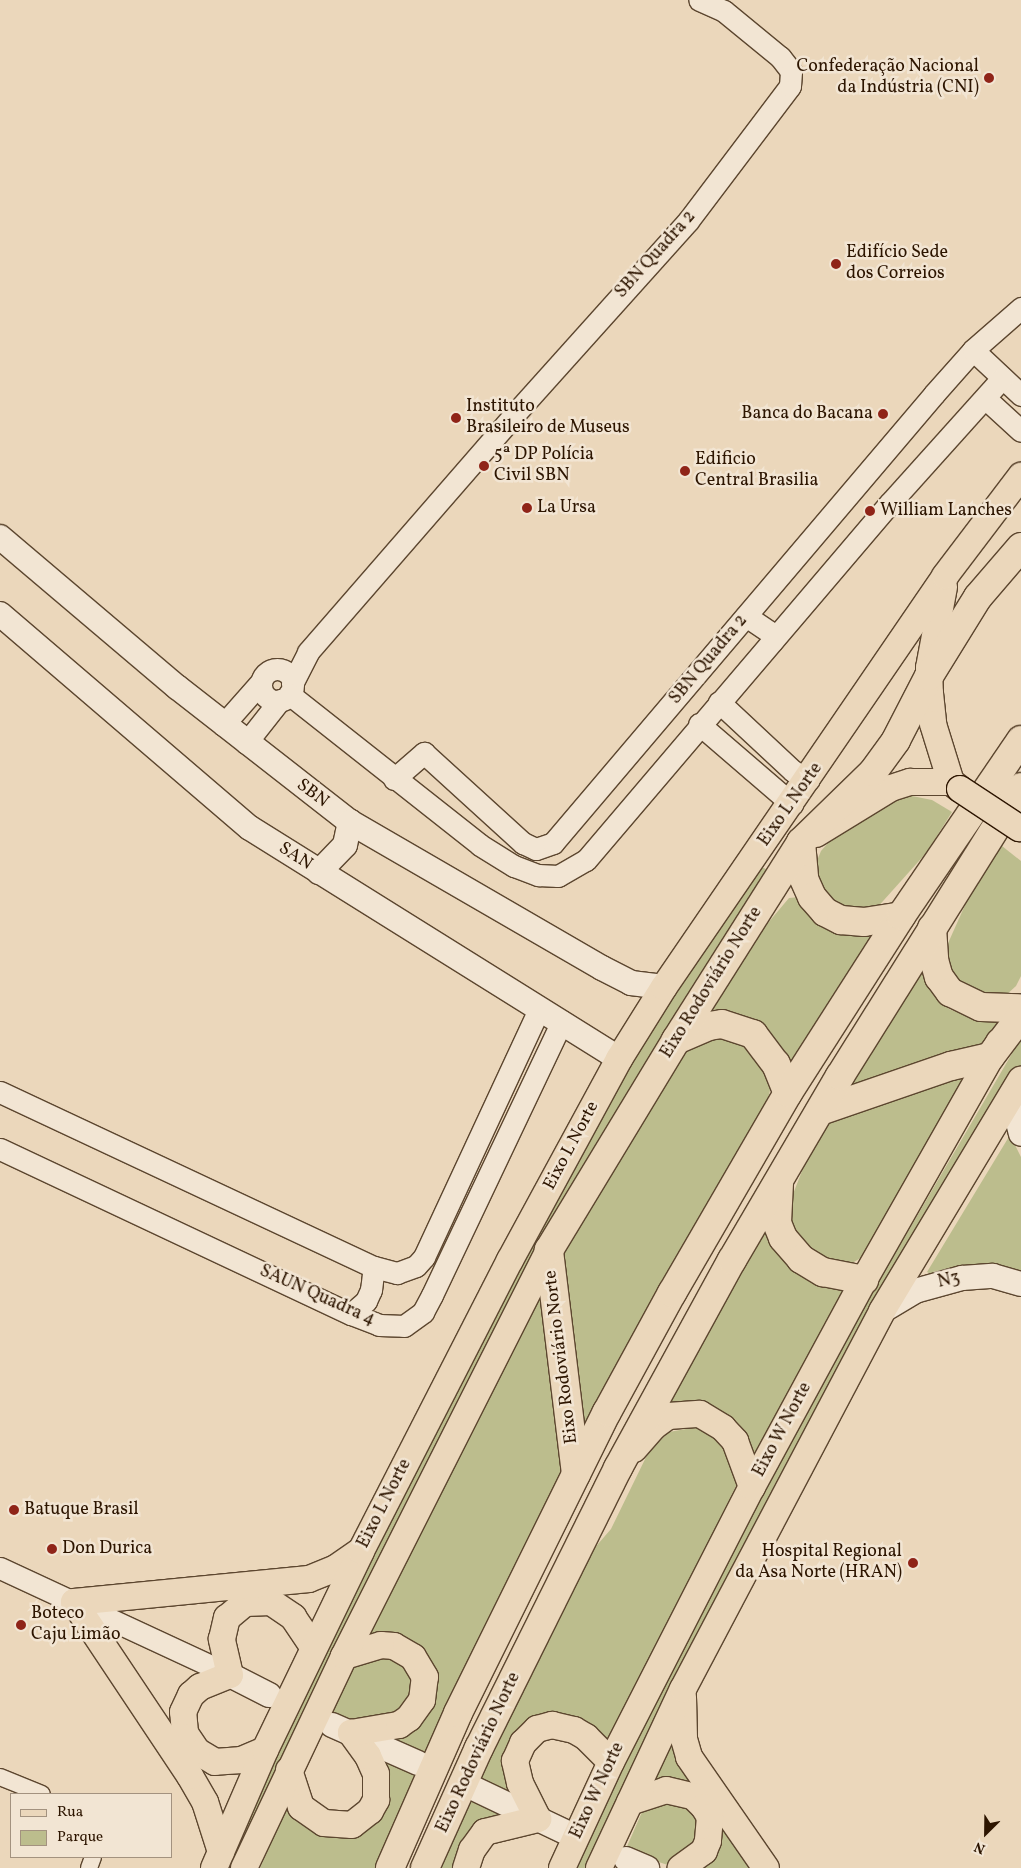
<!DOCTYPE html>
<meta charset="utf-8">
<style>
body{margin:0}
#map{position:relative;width:1021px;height:1868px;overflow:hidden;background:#ebd7bb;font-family:Vollkorn,serif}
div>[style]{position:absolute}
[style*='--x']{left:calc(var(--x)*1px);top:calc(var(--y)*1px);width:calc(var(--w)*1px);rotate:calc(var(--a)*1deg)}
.green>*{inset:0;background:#bcbd8d}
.secondary-tunnel>*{height:24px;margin-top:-12px;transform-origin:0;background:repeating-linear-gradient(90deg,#c5b096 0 24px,transparent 0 36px)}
.roads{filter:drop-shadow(1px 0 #5c462f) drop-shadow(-1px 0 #5c462f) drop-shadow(0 1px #5c462f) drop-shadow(0 -1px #5c462f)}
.minor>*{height:16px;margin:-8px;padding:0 8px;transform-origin:8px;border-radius:8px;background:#f2e5d3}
.tertiary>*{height:21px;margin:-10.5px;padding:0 10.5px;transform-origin:10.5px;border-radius:10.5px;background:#f2e5d3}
.tertiary>.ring{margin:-10.5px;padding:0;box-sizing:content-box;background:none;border:21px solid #f2e5d3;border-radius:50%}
.secondary>*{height:24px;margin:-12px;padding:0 12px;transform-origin:12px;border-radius:12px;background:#f2e5d3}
.primary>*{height:26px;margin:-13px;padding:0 13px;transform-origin:13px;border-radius:13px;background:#ebd7bb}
.trunk>*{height:28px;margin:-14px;padding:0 14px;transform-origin:14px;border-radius:14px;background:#ebd7bb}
.bridges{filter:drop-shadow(1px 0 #2d1500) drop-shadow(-1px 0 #2d1500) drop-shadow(0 1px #2d1500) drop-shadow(0 -1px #2d1500)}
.primary-bridge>*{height:26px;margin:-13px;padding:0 13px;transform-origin:13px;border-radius:13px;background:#ebd7bb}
.dots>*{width:14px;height:14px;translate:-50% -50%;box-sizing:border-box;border:2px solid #f2e5d3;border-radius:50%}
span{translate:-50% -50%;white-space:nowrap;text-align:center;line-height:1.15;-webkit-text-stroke:5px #f2e5d3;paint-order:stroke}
.poi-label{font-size:18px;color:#2d1500}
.right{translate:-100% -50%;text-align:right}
.left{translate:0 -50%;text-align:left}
.street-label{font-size:18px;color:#2d1500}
.legend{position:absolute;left:10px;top:1793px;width:162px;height:65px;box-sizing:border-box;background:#f2e5d3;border:1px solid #a3927f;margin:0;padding:6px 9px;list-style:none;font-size:15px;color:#2d1500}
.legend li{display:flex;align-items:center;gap:10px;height:25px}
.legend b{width:25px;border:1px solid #a3927f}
.north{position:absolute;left:961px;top:1808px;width:50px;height:50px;-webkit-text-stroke:4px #f2e5d3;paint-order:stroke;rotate:203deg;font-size:14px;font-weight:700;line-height:20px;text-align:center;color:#2d1500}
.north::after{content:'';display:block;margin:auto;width:18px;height:22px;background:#2d1500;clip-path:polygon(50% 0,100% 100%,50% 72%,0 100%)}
</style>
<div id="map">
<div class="green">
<div style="clip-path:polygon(907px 795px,932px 800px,952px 812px,927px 852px,875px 910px,826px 905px,814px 868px,821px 851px,843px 826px)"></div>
<div style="clip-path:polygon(1002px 846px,1021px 861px,1021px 976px,1016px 986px,1005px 996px,955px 991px,945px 950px,974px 885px)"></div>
<div style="clip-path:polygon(760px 866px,771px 872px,649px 1066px,235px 1868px,223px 1868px,401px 1488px,635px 1051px)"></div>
<div style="clip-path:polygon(800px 897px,872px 937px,791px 1066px,705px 1021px,731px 967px,789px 898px)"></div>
<div style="clip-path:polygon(925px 960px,933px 990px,949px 1009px,972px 1018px,998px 1021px,904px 1193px,870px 1247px,859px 1259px,847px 1266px,797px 1249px,788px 1207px,809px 1153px)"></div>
<div style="clip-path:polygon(730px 1036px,746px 1040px,772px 1082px,767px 1103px,424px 1757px,381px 1738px,431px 1676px,362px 1643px,483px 1396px,633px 1129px,685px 1053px,705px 1038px)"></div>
<div style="clip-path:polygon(1021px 1038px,1021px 1067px,967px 1157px,590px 1868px,576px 1868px,647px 1715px,830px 1365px)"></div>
<div style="clip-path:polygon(1010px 1135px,1021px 1157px,1021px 1276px,985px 1266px,967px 1265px,931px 1274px,927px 1272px)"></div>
<div style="clip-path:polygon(769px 1219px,776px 1248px,790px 1268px,812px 1279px,858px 1280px,754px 1471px,742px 1438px,659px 1417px)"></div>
<div style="clip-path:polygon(697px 1427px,718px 1436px,736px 1472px,736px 1486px,604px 1753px,529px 1729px,528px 1807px,476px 1782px,585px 1559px,611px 1529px,649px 1451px,669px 1432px)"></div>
<div style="clip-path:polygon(381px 1653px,413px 1667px,408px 1710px,362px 1722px,331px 1713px,351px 1668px)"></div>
<div style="clip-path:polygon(676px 1725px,756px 1868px,702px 1868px,716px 1817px,648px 1792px)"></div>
<div style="clip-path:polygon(371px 1753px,417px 1775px,376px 1868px,260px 1868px,290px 1800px,362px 1828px)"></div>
<div style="clip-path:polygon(468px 1800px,515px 1819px,464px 1868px,438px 1868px)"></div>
<div style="clip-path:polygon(683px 1800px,708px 1825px,674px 1867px,625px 1851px,642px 1812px,650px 1803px)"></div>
</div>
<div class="secondary-tunnel">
<div style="--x:563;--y:1831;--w:67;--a:23.9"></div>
</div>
<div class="roads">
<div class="minor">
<div style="--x:0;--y:1777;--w:45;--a:22"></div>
<div style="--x:89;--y:1868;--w:12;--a:-70"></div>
</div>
<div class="tertiary">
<div style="--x:973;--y:350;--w:66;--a:43.2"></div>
<div style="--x:986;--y:399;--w:47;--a:42.4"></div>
<div style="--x:746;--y:616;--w:29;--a:34"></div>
<div style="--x:770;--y:632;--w:9;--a:72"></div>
<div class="ring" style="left:261px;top:669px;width:11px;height:11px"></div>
<div style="--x:292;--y:684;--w:36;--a:-63"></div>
<div style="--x:308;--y:652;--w:313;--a:-49"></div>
<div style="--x:513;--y:416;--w:262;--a:-48.1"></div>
<div style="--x:688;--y:221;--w:169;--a:-52.9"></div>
<div style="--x:790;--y:86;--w:15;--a:-86"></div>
<div style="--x:791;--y:71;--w:18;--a:-128"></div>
<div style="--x:780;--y:57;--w:72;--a:-140.6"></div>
<div style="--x:724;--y:11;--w:27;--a:-156"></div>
<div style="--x:289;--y:694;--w:243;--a:38.3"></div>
<div style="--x:480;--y:845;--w:40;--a:32"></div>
<div style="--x:514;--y:866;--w:26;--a:21"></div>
<div style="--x:538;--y:875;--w:20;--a:3"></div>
<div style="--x:558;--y:876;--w:32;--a:-30"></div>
<div style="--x:586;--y:860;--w:469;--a:-49.6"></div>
<div style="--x:890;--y:503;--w:168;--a:-48.1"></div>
<div style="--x:719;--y:702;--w:101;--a:43"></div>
<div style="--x:793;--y:771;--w:18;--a:29"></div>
<div style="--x:699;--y:724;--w:123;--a:40.7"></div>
<div style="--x:223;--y:725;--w:57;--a:-48.5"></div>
<div style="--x:246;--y:743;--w:55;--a:-51.7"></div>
<div style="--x:394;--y:779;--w:40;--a:-41"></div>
<div style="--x:424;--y:753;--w:134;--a:42.3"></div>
<div style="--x:523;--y:843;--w:14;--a:25"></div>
<div style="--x:536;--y:849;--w:18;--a:-19"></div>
<div style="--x:553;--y:843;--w:589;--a:-49.68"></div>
<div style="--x:934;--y:394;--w:59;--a:-48.4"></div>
<div style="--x:973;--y:350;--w:64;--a:-41.2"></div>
<div style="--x:0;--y:1092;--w:413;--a:25.1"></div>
<div style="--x:374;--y:1267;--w:24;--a:15"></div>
<div style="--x:397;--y:1273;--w:20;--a:-20"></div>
<div style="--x:416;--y:1266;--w:12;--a:-48"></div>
<div style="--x:424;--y:1257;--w:273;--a:-65.1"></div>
<div style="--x:0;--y:1149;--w:388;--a:25.2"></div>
<div style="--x:351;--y:1314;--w:30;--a:21"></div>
<div style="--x:379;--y:1325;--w:25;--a:2"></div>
<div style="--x:404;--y:1326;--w:24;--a:-36"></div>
<div style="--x:423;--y:1312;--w:19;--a:-62"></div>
<div style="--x:432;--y:1295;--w:303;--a:-64.6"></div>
<div style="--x:351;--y:1314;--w:20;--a:-41"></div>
<div style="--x:366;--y:1301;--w:12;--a:-66"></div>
<div style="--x:371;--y:1290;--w:23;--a:-83"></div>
<div style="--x:0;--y:1568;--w:254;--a:24.9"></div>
</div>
<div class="secondary">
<div style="--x:0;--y:537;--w:232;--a:40.3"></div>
<div style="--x:177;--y:687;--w:219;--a:38"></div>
<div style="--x:350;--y:822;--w:291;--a:30.1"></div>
<div style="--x:602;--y:968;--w:33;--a:27"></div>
<div style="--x:631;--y:983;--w:33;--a:7"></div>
<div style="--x:0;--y:614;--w:329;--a:40.6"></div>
<div style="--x:250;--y:828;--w:435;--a:32"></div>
<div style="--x:319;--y:872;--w:37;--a:-46"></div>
<div style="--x:345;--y:845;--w:24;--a:-78"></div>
<div style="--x:1019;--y:1084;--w:38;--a:92"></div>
<div style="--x:1018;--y:1122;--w:12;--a:76"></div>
<div style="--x:882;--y:1311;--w:39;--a:-31"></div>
<div style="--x:915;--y:1291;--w:49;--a:-15.5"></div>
<div style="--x:962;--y:1278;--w:31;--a:-4"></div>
<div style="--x:993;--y:1276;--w:29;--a:16"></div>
<div style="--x:230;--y:1675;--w:44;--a:27.1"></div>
<div style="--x:332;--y:1725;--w:94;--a:23.8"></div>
<div style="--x:475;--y:1789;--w:98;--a:25.5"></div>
<div style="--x:626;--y:1859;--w:23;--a:23"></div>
</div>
<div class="primary">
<div style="--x:944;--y:587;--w:82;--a:100.5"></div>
<div style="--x:929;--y:668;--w:25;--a:88"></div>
<div style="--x:930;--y:693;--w:31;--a:84"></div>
<div style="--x:933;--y:724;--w:61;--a:72.8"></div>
<div style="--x:951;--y:782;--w:11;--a:38"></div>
<div style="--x:816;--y:834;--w:88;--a:-31.5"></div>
<div style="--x:891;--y:788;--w:20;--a:-18"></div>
<div style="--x:910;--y:782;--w:41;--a:0"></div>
<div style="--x:634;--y:1449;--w:29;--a:-49"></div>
<div style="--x:653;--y:1427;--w:19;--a:-36"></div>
<div style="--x:668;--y:1416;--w:32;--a:-4"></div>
<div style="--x:700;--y:1414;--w:27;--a:31"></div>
<div style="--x:723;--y:1428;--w:18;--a:47"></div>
<div style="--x:735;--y:1441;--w:49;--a:69.7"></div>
<div style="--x:683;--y:1697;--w:42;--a:88.6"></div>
<div style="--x:684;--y:1739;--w:19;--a:74"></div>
<div style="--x:689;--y:1757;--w:135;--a:55.3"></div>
<div style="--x:265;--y:1750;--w:25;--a:157"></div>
<div style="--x:242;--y:1760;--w:27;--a:176"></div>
<div style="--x:215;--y:1762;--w:21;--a:-149"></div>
<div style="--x:197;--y:1751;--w:22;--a:-124"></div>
<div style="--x:185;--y:1733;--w:21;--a:-95"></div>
<div style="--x:183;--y:1712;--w:19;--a:-65"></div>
<div style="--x:191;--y:1695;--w:12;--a:-42"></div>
<div style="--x:200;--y:1687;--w:32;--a:-22"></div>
<div style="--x:230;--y:1675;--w:37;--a:-103"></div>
<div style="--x:222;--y:1639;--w:22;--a:-77"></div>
<div style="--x:227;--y:1618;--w:23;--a:-40"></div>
<div style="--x:245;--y:1603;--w:26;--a:-2"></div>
<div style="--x:271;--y:1602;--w:27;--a:34"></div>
<div style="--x:293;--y:1617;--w:37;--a:56"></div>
<div style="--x:289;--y:1770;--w:39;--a:72"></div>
<div style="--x:301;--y:1807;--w:28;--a:35"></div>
<div style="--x:324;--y:1823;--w:28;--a:4"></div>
<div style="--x:352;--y:1825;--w:23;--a:-38"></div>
<div style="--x:370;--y:1811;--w:13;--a:-61"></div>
<div style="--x:376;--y:1800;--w:26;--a:-90"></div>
<div style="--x:376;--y:1774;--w:20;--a:-114"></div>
<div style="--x:368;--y:1756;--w:29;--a:-126"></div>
<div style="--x:351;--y:1733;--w:49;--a:-9.5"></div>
<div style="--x:399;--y:1725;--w:12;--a:-35"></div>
<div style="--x:409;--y:1718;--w:22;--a:-54"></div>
<div style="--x:422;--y:1700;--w:23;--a:-83"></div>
<div style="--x:425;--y:1677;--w:23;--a:-121"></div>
<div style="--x:413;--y:1657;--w:22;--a:-150"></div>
<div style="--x:394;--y:1646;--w:13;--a:-176"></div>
<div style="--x:381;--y:1645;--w:39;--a:163"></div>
<div style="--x:630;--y:1802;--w:38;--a:-18"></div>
<div style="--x:666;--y:1790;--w:28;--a:13"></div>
<div style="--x:693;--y:1796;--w:16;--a:45"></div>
<div style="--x:704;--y:1807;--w:12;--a:59"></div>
<div style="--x:710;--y:1817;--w:24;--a:95"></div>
<div style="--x:708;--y:1841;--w:11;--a:112"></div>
<div style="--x:704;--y:1851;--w:29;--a:144"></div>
<div style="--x:221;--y:1852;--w:52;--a:-107.7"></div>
<div style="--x:205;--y:1802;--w:30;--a:-120"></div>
<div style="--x:190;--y:1776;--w:209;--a:-123.7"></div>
<div style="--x:74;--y:1602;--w:236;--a:-5.6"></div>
<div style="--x:309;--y:1579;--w:29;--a:-22"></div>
<div style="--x:336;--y:1568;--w:29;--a:-35"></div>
<div style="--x:214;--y:1868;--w:129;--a:-66.6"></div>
<div style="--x:265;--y:1750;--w:221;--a:-64.2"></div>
<div style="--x:361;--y:1551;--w:327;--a:-62.9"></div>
<div style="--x:510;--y:1260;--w:229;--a:-61.5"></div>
<div style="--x:619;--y:1059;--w:85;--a:-58"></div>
<div style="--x:664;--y:987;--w:498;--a:-55.6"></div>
<div style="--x:945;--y:576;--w:126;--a:-52.8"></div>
<div style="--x:244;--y:1868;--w:234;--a:-64.7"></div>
<div style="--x:344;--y:1656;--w:455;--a:-63.2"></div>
<div style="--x:466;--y:1868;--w:19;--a:-72"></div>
<div style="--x:472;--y:1850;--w:22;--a:-54"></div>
<div style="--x:485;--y:1832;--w:55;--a:-13.8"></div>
<div style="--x:538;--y:1819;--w:40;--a:-116.6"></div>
<div style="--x:520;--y:1783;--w:23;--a:-103"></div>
<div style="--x:515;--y:1761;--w:20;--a:-66"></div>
<div style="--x:523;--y:1743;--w:20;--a:-45"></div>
<div style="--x:537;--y:1729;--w:16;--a:-15"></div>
<div style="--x:552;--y:1725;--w:23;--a:13"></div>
<div style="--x:574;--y:1730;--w:14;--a:30"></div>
<div style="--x:586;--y:1737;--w:35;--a:45"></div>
<div style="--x:562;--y:1868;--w:117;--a:-65.2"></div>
<div style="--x:611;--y:1762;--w:309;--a:-62.9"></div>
<div style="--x:752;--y:1487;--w:235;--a:-61.6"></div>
<div style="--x:864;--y:1280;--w:274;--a:-60.4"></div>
<div style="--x:599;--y:1868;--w:198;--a:-64.9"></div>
<div style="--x:683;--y:1689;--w:427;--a:-62.2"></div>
<div style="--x:882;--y:1311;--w:270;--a:-59"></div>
</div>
<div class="trunk">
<div style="--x:801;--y:842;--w:37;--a:85"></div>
<div style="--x:804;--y:879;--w:20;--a:66"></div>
<div style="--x:812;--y:897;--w:20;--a:49"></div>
<div style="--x:825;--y:912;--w:18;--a:27"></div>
<div style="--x:841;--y:920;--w:23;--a:5"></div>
<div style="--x:864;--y:922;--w:37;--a:-9"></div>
<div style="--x:932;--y:928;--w:32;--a:86"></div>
<div style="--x:934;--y:960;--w:18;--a:74"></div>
<div style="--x:939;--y:977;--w:19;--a:54"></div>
<div style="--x:950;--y:992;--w:34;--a:26"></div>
<div style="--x:981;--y:1007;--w:37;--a:2"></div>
<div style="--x:676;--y:1040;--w:36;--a:-23"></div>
<div style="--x:709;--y:1026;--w:13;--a:-9"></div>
<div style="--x:722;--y:1024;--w:33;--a:18"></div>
<div style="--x:753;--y:1034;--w:38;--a:53"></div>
<div style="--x:776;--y:1064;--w:31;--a:68"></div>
<div style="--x:820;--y:1111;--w:139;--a:-19"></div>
<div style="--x:951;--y:1066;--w:40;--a:-13"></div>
<div style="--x:990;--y:1057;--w:51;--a:-52.9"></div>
<div style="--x:779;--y:1183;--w:40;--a:92.9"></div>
<div style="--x:777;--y:1223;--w:16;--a:68"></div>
<div style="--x:783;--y:1238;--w:28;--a:49"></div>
<div style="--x:801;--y:1259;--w:26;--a:31"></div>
<div style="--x:823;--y:1272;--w:42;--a:11"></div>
<div style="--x:576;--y:1474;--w:226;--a:-96.9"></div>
<div style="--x:549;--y:1250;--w:245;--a:-58.8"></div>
<div style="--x:676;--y:1040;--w:234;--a:-57.7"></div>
<div style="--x:801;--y:842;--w:100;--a:-44.2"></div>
<div style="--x:873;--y:772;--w:39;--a:-54"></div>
<div style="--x:896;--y:740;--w:72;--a:-62.7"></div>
<div style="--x:929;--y:676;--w:93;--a:-58.2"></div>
<div style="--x:978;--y:597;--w:66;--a:-49.3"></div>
<div style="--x:390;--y:1868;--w:169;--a:-66.3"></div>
<div style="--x:458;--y:1713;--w:336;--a:-63.7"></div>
<div style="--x:607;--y:1412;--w:136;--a:-61.4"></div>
<div style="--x:672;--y:1293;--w:231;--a:-59.9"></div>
<div style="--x:788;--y:1093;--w:210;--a:-57.4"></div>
<div style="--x:901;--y:916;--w:213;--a:-55.7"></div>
<div style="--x:425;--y:1868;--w:132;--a:-65.8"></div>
<div style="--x:479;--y:1748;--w:313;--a:-63.6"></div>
<div style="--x:618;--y:1468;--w:237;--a:-61.3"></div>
<div style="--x:732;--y:1260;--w:213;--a:-59.6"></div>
<div style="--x:840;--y:1076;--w:341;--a:-57.9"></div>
</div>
</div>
<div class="bridges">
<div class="primary-bridge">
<div style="--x:960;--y:789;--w:71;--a:33.5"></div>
</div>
</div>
<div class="dots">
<div style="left:989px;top:78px;background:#8f2418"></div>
<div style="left:836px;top:264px;background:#8f2418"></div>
<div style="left:883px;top:414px;background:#8f2418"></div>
<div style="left:456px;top:418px;background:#8f2418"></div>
<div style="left:484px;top:466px;background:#8f2418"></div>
<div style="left:685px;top:471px;background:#8f2418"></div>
<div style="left:527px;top:508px;background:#8f2418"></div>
<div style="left:870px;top:511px;background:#8f2418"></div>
<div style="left:14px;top:1510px;background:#8f2418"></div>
<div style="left:52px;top:1549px;background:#8f2418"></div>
<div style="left:913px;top:1563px;background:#8f2418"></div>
<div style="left:21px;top:1625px;background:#8f2418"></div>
</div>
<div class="poi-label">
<span class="right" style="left:979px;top:78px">Confederação Nacional<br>da Indústria (CNI)</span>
<span class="left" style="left:846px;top:264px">Edifício Sede<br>dos Correios</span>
<span class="left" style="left:466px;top:418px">Instituto<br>Brasileiro de Museus</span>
<span class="right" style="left:873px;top:414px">Banca do Bacana</span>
<span class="left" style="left:494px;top:466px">5ª DP Polícia<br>Civil SBN</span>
<span class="left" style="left:695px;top:471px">Edificio<br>Central Brasilia</span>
<span class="left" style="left:537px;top:508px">La Ursa</span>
<span class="left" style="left:880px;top:511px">William Lanches</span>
<span class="left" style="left:24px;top:1510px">Batuque Brasil</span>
<span class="left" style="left:62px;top:1549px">Don Durica</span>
<span class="right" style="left:902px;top:1563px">Hospital Regional<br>da Asa Norte (HRAN)</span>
<span class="left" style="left:31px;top:1625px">Boteco<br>Caju Limão</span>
</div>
<div class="street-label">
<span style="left:656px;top:255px;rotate:-48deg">SBN Quadra 2</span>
<span style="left:709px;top:660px;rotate:-50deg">SBN Quadra 2</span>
<span style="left:312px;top:794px;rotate:37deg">SBN</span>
<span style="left:791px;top:805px;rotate:-55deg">Eixo L Norte</span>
<span style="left:295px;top:857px;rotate:33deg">SAN</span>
<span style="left:712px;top:983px;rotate:-58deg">Eixo Rodoviário Norte</span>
<span style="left:572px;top:1146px;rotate:-62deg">Eixo L Norte</span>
<span style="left:949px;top:1281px;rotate:-12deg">N3</span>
<span style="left:317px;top:1296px;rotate:24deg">SAUN Quadra 4</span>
<span style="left:562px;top:1357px;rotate:-97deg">Eixo Rodoviário Norte</span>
<span style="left:783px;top:1430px;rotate:-62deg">Eixo W Norte</span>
<span style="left:385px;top:1504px;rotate:-63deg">Eixo L Norte</span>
<span style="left:479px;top:1753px;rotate:-65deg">Eixo Rodoviário Norte</span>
<span style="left:598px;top:1791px;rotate:-65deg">Eixo W Norte</span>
</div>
<ul class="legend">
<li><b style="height:6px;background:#ebd7bb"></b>Rua</li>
<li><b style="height:14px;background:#bcbd8d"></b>Parque</li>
</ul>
<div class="north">N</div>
</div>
